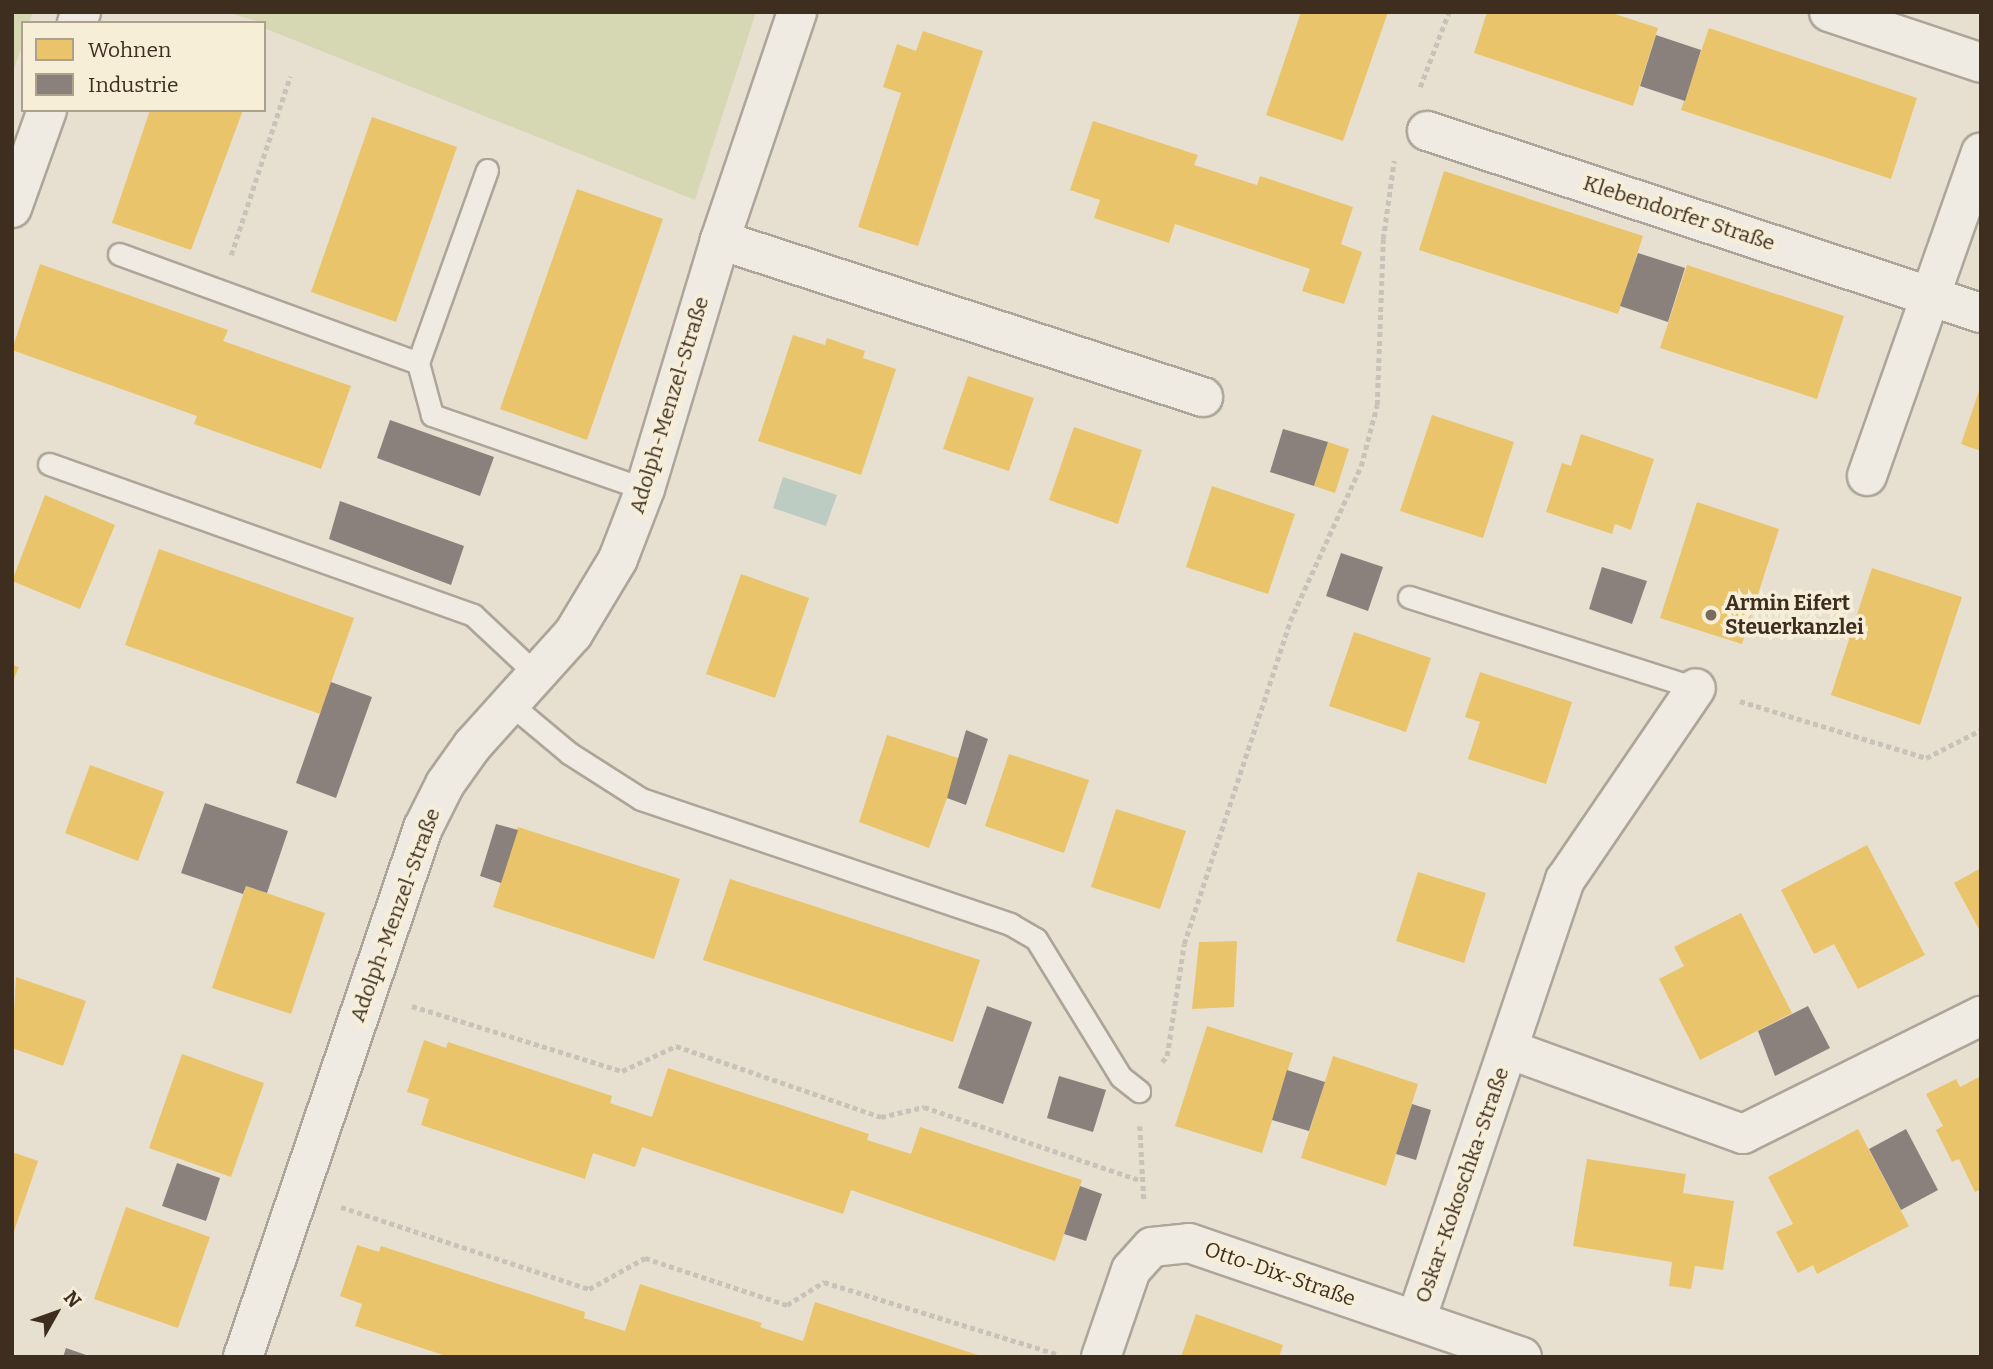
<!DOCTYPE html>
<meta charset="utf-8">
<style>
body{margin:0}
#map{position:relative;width:1993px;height:1369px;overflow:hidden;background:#e7e0d1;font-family:Bitter,serif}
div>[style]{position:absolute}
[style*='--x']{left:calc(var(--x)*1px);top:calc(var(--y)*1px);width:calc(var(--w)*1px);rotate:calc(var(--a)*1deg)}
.green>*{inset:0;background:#d6d7b3}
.water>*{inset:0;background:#bcccc2}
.homes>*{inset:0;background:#e9c46a}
.industry>*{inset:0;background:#8a817c}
.path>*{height:4.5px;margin-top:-2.25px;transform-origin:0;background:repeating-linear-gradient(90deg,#c8c2b9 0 5px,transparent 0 8.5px)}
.roads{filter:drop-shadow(2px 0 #ada599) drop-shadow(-2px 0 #ada599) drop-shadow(0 2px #ada599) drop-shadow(0 -2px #ada599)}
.lane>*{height:21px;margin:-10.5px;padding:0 10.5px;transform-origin:10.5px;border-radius:10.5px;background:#efebe3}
.street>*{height:38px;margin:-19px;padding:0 19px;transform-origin:19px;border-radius:19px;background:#efebe3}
.dots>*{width:19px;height:19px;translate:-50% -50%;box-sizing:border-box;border:4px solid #f7eed8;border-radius:50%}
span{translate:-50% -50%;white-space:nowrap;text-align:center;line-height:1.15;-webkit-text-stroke:7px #f7eed8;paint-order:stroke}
.street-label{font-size:21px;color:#3d2e20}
.poi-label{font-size:21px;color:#3d2e20;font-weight:700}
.left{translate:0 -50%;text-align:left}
.frame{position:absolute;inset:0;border:14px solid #3d2e20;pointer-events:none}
.legend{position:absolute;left:21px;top:21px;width:245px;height:91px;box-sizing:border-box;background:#f7eed8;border:2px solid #ada18e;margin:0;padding:9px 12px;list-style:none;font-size:21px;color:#3d2e20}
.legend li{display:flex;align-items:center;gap:14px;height:35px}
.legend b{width:35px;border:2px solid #ada18e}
.north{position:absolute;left:21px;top:1278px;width:70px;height:70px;-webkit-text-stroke:5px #f7eed8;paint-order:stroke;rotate:50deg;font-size:19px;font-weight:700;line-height:28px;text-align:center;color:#3d2e20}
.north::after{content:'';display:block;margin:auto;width:24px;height:32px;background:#3d2e20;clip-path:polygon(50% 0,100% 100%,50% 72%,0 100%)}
</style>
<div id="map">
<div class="green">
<div style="clip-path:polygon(12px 12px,33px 12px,29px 23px,23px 23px,23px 43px,12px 74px)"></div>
<div style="clip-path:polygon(226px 12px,756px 12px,695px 200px,264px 28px,264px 23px)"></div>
</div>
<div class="water">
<div style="clip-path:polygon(783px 477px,837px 495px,826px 526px,773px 508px)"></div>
</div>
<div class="homes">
<div style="clip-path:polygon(1301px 12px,1388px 12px,1343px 141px,1266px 115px)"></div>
<div style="clip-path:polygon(1487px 12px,1609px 12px,1658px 28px,1633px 106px,1474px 53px)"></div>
<div style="clip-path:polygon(1709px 28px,1917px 98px,1891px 179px,1681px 110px)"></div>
<div style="clip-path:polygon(923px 31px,983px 51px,918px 246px,858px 227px,901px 93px,883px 87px,897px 44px,916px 51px)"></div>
<div style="clip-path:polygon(150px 110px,243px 110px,191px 250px,112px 223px)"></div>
<div style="clip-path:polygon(372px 117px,457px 147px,396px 322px,311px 292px)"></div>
<div style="clip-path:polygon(1093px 121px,1198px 155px,1194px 165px,1257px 185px,1260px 176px,1353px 207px,1341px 244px,1362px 252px,1344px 304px,1302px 291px,1310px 269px,1175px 224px,1169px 243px,1094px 218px,1100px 200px,1070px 190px)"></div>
<div style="clip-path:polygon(1444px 171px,1643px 236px,1618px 314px,1419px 250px)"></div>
<div style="clip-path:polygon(577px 189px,663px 219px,587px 440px,500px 409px)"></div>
<div style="clip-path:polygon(40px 264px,228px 330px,223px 341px,351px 386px,321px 469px,194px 424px,197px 416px,12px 350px)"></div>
<div style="clip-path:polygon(1687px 265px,1844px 316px,1817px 399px,1660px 348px)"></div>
<div style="clip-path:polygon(793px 335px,825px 345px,827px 338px,865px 351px,863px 358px,896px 369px,861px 475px,758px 441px)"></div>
<div style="clip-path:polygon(968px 376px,1034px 398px,1009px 471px,943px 449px)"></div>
<div style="clip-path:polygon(1980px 388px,1981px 388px,1981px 451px,1961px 444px)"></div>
<div style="clip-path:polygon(1432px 415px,1514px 442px,1483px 538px,1400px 511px)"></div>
<div style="clip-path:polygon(1074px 427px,1142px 450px,1118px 524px,1049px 500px)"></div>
<div style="clip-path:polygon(1581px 434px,1654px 459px,1631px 530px,1615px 524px,1612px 534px,1546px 512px,1562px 463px,1571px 466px)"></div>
<div style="clip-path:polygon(1328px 442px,1349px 449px,1335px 493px,1314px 486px)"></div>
<div style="clip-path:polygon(1212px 486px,1295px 514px,1268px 594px,1186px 567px)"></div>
<div style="clip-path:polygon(45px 495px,115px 525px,80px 609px,12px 581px)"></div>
<div style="clip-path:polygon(1697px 502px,1779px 529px,1742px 644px,1660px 618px)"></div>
<div style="clip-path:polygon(159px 549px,354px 618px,320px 714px,125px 645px)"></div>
<div style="clip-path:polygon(1872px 568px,1962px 597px,1920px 725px,1831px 695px)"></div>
<div style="clip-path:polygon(741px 574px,809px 598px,775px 698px,706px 674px)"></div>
<div style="clip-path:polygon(1354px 632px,1431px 658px,1406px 732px,1329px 706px)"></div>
<div style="clip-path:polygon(12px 665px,19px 667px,12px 683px)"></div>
<div style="clip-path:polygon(1480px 672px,1572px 702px,1546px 784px,1468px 759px,1480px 722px,1465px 717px)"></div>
<div style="clip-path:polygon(887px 735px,961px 759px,929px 848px,859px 822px)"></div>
<div style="clip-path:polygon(1009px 754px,1089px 780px,1064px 853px,985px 826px)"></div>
<div style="clip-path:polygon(90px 765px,164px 792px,138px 861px,65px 833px)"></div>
<div style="clip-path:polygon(1116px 809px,1186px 831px,1160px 909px,1091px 887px)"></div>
<div style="clip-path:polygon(518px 827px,680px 879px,654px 959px,493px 907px)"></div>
<div style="clip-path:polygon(1867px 845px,1925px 955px,1858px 989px,1834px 944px,1814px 954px,1781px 890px)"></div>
<div style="clip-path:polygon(1981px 868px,1981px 933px,1954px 883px)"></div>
<div style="clip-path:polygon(1418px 872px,1486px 893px,1464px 963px,1396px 941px)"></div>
<div style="clip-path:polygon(730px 879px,980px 960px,953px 1042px,703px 960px)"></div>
<div style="clip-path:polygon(246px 886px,325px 913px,291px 1014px,212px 988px)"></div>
<div style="clip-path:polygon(1741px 913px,1792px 1013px,1700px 1060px,1659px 979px,1684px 966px,1674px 947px)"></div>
<div style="clip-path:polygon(1237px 941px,1234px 1007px,1192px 1009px,1199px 942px)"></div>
<div style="clip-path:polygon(16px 977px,86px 1001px,63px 1066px,12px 1048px)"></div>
<div style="clip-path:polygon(1207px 1026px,1293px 1053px,1262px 1153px,1175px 1126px)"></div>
<div style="clip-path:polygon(424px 1040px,446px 1048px,448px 1042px,612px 1096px,610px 1103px,652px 1117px,668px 1068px,869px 1134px,867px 1140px,911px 1154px,920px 1127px,1082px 1180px,1055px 1261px,851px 1190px,843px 1214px,642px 1147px,635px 1167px,593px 1153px,585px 1179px,421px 1125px,429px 1099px,407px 1092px)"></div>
<div style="clip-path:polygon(182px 1054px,264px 1083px,231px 1177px,149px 1148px)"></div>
<div style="clip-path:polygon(1333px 1056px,1418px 1084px,1386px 1186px,1301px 1158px)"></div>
<div style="clip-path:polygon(1981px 1076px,1981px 1189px,1975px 1192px,1959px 1159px,1952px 1162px,1936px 1130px,1943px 1126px,1926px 1094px,1956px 1079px,1960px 1087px)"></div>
<div style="clip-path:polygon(1858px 1129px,1909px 1226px,1817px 1274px,1813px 1265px,1798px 1273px,1776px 1232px,1793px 1224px,1768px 1177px)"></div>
<div style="clip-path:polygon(12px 1152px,38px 1161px,13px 1234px,12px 1234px)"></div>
<div style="clip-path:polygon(1587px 1159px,1686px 1174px,1683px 1193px,1734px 1201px,1723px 1270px,1695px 1266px,1691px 1289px,1669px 1286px,1672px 1262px,1573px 1246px)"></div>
<div style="clip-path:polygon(126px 1207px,210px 1237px,178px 1328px,94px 1299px)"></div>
<div style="clip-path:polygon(357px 1245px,379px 1252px,381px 1246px,585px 1312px,584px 1318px,625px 1331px,640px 1284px,762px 1323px,760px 1327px,803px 1341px,815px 1302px,984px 1357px,449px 1357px,355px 1326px,362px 1304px,340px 1296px)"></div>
<div style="clip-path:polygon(1196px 1314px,1283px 1345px,1279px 1357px,1181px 1357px)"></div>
</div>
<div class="industry">
<div style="clip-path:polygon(1656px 35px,1701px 50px,1685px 101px,1640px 86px)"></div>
<div style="clip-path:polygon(1638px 253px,1685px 268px,1668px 322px,1620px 306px)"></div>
<div style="clip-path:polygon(390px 420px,494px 457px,480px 496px,377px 458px)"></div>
<div style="clip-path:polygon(1283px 429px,1328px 442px,1314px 486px,1270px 472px)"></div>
<div style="clip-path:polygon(340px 501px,464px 546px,451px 585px,329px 539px)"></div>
<div style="clip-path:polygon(1341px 553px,1383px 567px,1368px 611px,1326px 596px)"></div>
<div style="clip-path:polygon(1602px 567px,1647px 581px,1632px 624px,1589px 609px)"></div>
<div style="clip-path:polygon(331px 682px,372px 697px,336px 798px,296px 783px)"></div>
<div style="clip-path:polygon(966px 730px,988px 739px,966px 805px,947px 798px)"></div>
<div style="clip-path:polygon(205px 803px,288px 831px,267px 893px,246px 886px,243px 894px,181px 873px)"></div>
<div style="clip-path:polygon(496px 824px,518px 830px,501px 883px,480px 876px)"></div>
<div style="clip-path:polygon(987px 1006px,1032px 1022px,1003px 1104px,958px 1088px)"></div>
<div style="clip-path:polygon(1808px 1006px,1830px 1048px,1775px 1076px,1758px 1031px)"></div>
<div style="clip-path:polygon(1287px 1070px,1325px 1082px,1309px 1131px,1272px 1120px)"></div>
<div style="clip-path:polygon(1059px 1076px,1106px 1090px,1093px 1132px,1047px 1118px)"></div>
<div style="clip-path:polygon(1412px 1104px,1431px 1110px,1416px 1160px,1396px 1154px)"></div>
<div style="clip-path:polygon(1906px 1129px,1938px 1190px,1901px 1210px,1869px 1149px)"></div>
<div style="clip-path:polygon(177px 1163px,220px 1178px,206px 1221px,162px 1206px)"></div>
<div style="clip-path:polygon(1080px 1186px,1102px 1194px,1086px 1241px,1064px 1234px)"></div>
<div style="clip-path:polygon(66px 1348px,89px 1356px,89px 1357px,63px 1357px)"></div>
</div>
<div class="path">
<div style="--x:1420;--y:87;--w:80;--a:-68.9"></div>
<div style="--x:231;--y:255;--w:188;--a:-71.7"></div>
<div style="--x:1740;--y:701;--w:195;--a:17"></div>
<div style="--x:1926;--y:758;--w:62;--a:-27"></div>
<div style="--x:412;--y:1006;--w:220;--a:17.2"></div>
<div style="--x:622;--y:1071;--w:60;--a:-24.8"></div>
<div style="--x:676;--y:1046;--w:217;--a:19.1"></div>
<div style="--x:881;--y:1117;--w:44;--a:-13.1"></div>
<div style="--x:924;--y:1107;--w:228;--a:18.7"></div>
<div style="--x:1162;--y:1062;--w:8;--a:-50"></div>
<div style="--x:1167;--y:1056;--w:113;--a:-81.4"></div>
<div style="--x:1184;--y:944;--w:340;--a:-71.8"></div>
<div style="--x:1290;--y:621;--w:170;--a:-65.4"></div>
<div style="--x:1361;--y:466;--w:63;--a:-75.3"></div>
<div style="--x:1377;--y:405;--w:166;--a:-87.9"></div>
<div style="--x:1383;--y:239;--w:79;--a:-82"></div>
<div style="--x:1140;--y:1126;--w:75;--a:86.9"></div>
<div style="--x:341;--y:1207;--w:261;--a:18.3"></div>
<div style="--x:589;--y:1289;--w:64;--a:-29"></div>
<div style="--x:645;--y:1258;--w:150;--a:18.3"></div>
<div style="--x:787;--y:1305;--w:44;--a:-31.9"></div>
<div style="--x:824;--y:1282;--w:243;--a:17.2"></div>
</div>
<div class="roads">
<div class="lane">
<div style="--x:487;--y:170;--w:205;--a:109.7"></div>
<div style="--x:418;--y:363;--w:54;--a:74.9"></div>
<div style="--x:432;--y:415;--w:225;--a:19.2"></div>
<div style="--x:119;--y:254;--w:318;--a:20"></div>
<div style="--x:49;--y:464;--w:450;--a:19.6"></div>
<div style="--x:473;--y:615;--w:85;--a:43.1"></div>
<div style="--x:1409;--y:597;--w:301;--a:17.6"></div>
<div style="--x:508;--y:702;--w:80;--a:39.9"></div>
<div style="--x:569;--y:753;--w:85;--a:32.6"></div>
<div style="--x:641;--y:799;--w:390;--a:18.7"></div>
<div style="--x:1010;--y:924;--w:30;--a:30"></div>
<div style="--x:1036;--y:939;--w:162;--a:58.4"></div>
<div style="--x:1121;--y:1077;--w:23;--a:38"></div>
</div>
<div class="street">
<div style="--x:1829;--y:12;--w:160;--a:18.5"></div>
<div style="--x:77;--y:23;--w:12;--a:-70"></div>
<div style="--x:1427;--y:131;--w:583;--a:18.19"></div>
<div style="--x:12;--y:208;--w:104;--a:-70.3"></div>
<div style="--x:720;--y:240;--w:508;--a:18.01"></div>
<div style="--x:1867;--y:476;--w:343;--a:-70.6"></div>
<div style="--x:1508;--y:1049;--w:250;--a:19.9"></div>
<div style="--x:1743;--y:1134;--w:266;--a:-26.4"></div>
<div style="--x:1416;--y:1320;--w:465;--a:-71.3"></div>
<div style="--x:1565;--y:880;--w:232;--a:-55.7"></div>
<div style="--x:243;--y:1357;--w:559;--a:-71.21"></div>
<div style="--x:423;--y:828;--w:49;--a:-63.4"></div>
<div style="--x:445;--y:784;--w:47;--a:-54.6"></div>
<div style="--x:472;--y:746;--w:151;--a:-48"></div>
<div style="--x:573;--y:634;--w:87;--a:-59"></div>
<div style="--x:618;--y:559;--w:75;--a:-68.9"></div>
<div style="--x:645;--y:489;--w:260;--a:-73.2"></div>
<div style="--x:720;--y:240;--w:241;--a:-71.3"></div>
<div style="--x:1101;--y:1357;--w:92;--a:-71"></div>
<div style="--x:1131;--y:1270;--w:31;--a:-48"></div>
<div style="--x:1152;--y:1247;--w:37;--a:-6"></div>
<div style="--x:1189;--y:1243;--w:352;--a:18.9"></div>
</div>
</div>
<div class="dots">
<div style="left:1711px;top:615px;background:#786c5e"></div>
</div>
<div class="street-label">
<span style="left:1679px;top:213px;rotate:18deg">Klebendorfer Straße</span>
<span style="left:669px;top:405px;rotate:-73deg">Adolph-Menzel-Straße</span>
<span style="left:395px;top:915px;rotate:-70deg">Adolph-Menzel-Straße</span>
<span style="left:1462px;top:1185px;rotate:-71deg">Oskar-Kokoschka-Straße</span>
<span style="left:1280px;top:1274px;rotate:19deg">Otto-Dix-Straße</span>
</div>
<div class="poi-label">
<span class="left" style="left:1725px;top:615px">Armin Eifert<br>Steuerkanzlei</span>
</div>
<div class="frame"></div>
<ul class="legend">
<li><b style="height:19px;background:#e9c46a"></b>Wohnen</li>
<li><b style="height:19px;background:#8a817c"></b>Industrie</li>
</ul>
<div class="north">N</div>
</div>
